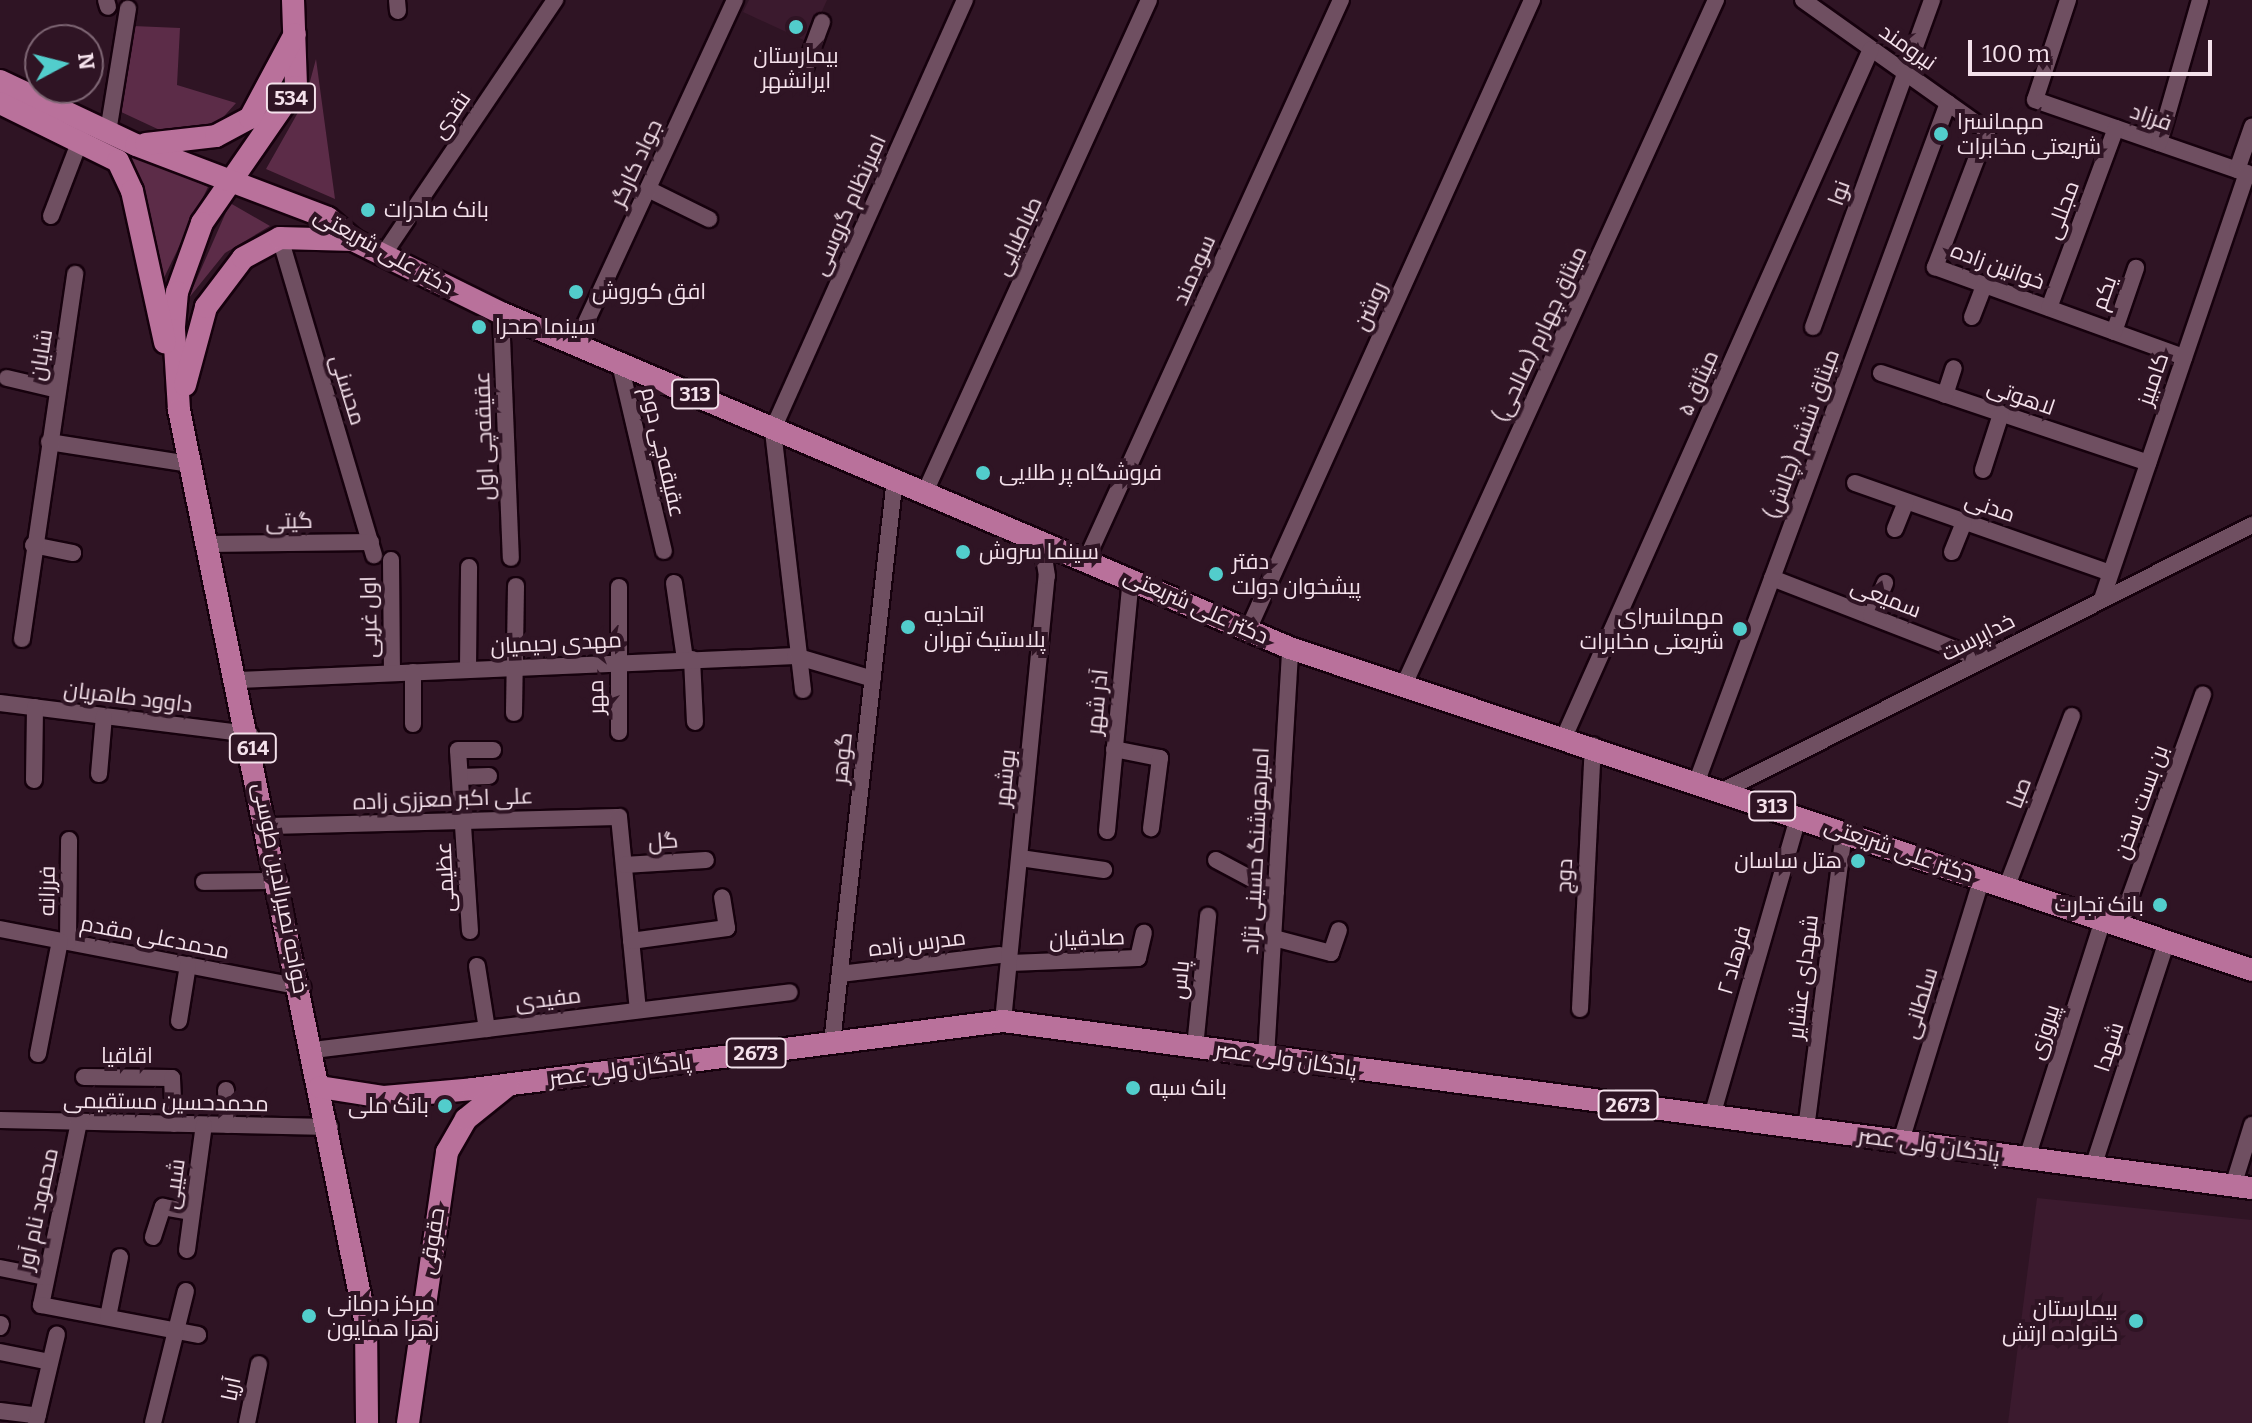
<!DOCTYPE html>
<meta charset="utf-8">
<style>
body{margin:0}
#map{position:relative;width:2252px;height:1423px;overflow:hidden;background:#2f1424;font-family:Bitter,Cairo,serif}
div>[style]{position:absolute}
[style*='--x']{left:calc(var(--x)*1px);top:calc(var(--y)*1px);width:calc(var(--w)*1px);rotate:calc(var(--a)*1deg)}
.built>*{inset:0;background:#3b1a2e}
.green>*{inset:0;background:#5c2c48}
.roads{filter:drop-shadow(2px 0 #16010d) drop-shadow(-2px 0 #16010d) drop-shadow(0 2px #16010d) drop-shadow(0 -2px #16010d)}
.minor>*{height:16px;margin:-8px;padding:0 8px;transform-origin:8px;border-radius:8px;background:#6f4f61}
.primary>*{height:22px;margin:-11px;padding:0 11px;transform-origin:11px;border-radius:11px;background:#b9719b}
.dots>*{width:22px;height:22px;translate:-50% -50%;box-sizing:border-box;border:4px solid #2f1424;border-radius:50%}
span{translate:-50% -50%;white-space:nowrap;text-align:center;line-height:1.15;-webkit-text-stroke:8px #2f1424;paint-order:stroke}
.shield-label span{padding:2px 6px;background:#2f1424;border:2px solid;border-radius:6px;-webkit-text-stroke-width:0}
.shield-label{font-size:20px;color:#f4e1eb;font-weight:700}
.street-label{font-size:22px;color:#f4e1eb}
.poi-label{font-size:22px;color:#f4e1eb}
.left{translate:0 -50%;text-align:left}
.right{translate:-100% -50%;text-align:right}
.north{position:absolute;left:24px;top:24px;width:80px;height:80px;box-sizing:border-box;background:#2f1424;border:2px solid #7e6674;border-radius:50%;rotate:83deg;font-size:22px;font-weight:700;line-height:32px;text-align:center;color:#f4e1eb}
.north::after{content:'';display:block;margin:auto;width:28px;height:36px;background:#52cdcc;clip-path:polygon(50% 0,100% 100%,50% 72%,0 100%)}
.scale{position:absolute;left:1968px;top:40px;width:244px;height:36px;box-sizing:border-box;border:4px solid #f4e1eb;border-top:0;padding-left:10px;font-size:24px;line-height:28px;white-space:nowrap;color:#f4e1eb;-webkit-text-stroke:6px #2f1424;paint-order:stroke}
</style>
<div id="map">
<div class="built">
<div style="clip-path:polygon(749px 0,827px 0,808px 42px,743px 12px)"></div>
<div style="clip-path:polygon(2037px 1198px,2252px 1220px,2252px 1423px,2008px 1423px)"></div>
</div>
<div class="green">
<div style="clip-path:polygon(133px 26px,180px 28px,177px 85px,236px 103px,217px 124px,164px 132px,119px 111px)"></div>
<div style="clip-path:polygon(316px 59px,335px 199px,266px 169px,305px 100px)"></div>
<div style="clip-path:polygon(128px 151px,208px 187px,161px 284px)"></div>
<div style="clip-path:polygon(230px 203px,270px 226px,225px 253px,188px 299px)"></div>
</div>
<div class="roads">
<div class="minor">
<div style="--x:106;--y:0;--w:7;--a:74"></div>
<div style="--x:397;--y:0;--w:11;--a:85"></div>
<div style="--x:1803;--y:0;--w:226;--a:35.4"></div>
<div style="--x:1987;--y:131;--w:146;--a:110.9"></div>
<div style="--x:1935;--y:267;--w:265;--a:19.9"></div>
<div style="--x:2068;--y:0;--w:105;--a:108.3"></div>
<div style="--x:2035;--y:100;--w:230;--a:19.1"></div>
<div style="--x:805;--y:68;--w:49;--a:-69.7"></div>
<div style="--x:108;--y:132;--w:125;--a:-80.8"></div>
<div style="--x:2159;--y:143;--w:149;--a:-74"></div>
<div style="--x:2237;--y:170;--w:46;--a:-70.8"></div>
<div style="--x:648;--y:189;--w:68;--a:26.2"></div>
<div style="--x:51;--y:216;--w:84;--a:-69"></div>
<div style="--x:280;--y:238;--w:331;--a:73.5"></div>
<div style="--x:383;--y:255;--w:308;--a:-56"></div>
<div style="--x:2049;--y:308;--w:192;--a:-69.6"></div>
<div style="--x:501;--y:313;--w:245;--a:87.7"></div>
<div style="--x:1972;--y:317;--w:34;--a:-69"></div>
<div style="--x:1813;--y:327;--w:348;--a:-70"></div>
<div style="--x:2114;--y:332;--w:68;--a:-71"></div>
<div style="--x:576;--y:344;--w:379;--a:-65.2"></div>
<div style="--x:620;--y:364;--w:192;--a:76.8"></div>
<div style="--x:1881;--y:373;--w:282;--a:18.6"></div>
<div style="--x:7;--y:378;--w:52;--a:13.2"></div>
<div style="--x:1945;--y:395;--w:28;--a:-72"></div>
<div style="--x:49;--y:442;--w:143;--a:8.9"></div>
<div style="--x:1983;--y:470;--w:59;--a:-72.2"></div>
<div style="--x:1855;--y:483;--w:270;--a:19.4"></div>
<div style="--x:926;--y:490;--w:538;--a:-65.53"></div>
<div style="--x:1895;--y:529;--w:29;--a:-68"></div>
<div style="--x:207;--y:544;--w:164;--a:-0.7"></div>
<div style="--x:33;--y:545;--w:41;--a:11.3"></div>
<div style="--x:1952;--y:552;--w:32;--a:-68"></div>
<div style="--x:1087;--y:558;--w:613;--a:-65.53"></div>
<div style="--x:391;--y:560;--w:113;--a:89.5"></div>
<div style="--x:1772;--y:578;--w:226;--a:21.2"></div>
<div style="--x:674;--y:583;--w:77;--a:81.8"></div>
<div style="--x:2102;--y:599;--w:450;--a:-71.2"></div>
<div style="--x:1871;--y:616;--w:36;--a:-67"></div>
<div style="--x:1248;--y:630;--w:691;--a:-65.73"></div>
<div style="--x:22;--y:639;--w:369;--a:-81.7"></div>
<div style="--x:692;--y:659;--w:63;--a:87.3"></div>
<div style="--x:468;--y:669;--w:102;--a:-89.4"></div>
<div style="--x:239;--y:680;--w:557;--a:-2.47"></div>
<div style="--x:795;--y:656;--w:81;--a:16.4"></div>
<div style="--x:1403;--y:687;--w:755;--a:-65.51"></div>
<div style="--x:803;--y:690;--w:263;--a:-96.6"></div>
<div style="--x:773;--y:429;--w:470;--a:-65.9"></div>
<div style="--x:0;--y:703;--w:252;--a:7.1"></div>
<div style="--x:514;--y:713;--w:127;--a:-89.1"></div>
<div style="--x:413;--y:724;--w:52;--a:-90"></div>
<div style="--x:619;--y:732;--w:145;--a:-90"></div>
<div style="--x:1565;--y:735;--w:751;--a:-65.96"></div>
<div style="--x:1114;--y:749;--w:47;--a:11.1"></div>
<div style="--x:1160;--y:758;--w:71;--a:97.3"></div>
<div style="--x:99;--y:774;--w:58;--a:-85.1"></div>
<div style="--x:460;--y:777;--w:29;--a:-2"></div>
<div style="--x:34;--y:780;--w:73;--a:-89.2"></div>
<div style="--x:1697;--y:781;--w:723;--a:-69.69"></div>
<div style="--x:1724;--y:790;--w:591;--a:-26.65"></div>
<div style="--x:269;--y:826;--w:350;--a:-1.5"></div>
<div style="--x:619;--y:817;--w:194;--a:84.4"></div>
<div style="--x:1107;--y:831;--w:255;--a:-84.6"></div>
<div style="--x:1020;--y:858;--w:85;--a:8.1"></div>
<div style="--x:1216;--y:860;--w:68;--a:28.1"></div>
<div style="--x:624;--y:865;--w:82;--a:-3.5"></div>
<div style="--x:204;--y:882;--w:76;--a:-0.8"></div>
<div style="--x:2007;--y:886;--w:182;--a:-69.1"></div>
<div style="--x:2120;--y:925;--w:245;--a:-70.2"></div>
<div style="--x:0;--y:929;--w:308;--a:10.9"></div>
<div style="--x:470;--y:931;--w:181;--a:-93.8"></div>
<div style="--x:458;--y:750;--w:35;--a:0"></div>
<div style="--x:1274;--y:938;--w:59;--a:14.7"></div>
<div style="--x:1331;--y:953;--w:24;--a:-71"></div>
<div style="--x:631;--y:941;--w:97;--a:-7.7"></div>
<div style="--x:727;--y:928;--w:31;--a:-99"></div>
<div style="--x:68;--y:942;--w:102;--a:-89.4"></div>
<div style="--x:1010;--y:963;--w:128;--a:-2.2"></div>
<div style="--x:1138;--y:958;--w:26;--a:-77"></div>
<div style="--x:477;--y:966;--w:64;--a:81"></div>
<div style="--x:840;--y:974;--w:161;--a:-6.8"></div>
<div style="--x:1580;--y:1009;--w:264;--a:-87.2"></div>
<div style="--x:179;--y:1021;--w:57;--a:-80.9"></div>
<div style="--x:1003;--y:1021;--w:447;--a:-84.4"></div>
<div style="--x:1047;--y:576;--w:37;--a:-99"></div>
<div style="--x:832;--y:1043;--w:569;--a:-83.64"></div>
<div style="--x:1195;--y:1047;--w:132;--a:-84.3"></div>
<div style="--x:313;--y:1050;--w:480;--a:-6.9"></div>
<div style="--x:38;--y:1054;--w:115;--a:-79"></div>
<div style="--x:1266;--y:1057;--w:410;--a:-86.6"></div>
<div style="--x:84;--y:1077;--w:88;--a:0.7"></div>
<div style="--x:172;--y:1078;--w:46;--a:87.5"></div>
<div style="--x:226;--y:1090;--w:35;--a:87"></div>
<div style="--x:1712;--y:1116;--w:313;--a:-73.9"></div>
<div style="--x:0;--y:1120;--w:330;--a:1.2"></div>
<div style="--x:79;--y:1122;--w:187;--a:101.7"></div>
<div style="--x:41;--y:1305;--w:160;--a:10.8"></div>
<div style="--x:1806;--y:1129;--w:300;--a:-82.7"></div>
<div style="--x:1901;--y:1141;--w:275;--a:-72.9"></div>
<div style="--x:2027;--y:1158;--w:250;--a:-72.3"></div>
<div style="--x:2093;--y:1167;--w:238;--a:-71.9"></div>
<div style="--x:2233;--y:1186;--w:64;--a:-72.7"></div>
<div style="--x:153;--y:1237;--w:32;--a:-72"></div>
<div style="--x:163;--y:1207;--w:29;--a:10"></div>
<div style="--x:187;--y:1250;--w:126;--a:-82.3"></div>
<div style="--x:0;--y:1268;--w:47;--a:11.1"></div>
<div style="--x:108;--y:1317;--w:61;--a:-78.7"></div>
<div style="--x:0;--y:1327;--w:3;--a:-72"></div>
<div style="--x:0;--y:1352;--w:51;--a:11.3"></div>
<div style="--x:0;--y:1411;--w:38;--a:7"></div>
<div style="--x:36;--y:1423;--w:91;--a:-76.7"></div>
<div style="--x:153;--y:1423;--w:136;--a:-76"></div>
<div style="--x:247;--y:1423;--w:60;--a:-78.5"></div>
</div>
<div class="primary">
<div style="--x:293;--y:0;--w:87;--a:88"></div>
<div style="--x:296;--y:87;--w:165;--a:124.7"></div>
<div style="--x:202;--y:223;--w:73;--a:109.9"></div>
<div style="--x:177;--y:292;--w:38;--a:95"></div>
<div style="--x:174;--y:330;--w:80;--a:86.4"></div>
<div style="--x:179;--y:410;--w:933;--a:78.44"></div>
<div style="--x:366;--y:1324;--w:99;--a:89.4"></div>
<div style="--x:0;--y:81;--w:150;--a:25.2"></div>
<div style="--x:136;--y:145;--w:205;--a:20.8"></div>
<div style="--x:328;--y:218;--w:33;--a:41"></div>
<div style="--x:353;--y:240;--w:165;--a:26.3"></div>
<div style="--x:501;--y:313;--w:857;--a:23.01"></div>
<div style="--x:1290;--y:648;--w:1014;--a:18.51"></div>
<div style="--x:0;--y:103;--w:131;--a:26.2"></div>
<div style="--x:118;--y:161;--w:33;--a:65"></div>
<div style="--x:132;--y:191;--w:155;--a:77.7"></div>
<div style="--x:146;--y:144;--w:70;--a:-6.5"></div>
<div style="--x:216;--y:136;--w:38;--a:-28"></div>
<div style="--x:250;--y:118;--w:95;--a:-61.8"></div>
<div style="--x:185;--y:385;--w:81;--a:-74.9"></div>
<div style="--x:206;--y:307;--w:61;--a:-52.9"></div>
<div style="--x:243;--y:258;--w:42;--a:-28.4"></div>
<div style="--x:280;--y:238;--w:73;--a:1.6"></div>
<div style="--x:320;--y:1087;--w:65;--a:8.9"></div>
<div style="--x:384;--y:1097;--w:89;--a:-5.1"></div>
<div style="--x:473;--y:1089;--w:534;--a:-7.31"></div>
<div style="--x:1003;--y:1021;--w:1260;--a:7.62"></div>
<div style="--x:408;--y:1423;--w:274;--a:-81.8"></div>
<div style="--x:447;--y:1152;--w:38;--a:-60"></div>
<div style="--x:466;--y:1119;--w:53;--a:-38.8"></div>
</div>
</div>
<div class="dots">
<div style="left:796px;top:27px;background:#52cdcc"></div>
<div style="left:1941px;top:134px;background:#52cdcc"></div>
<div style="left:368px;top:210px;background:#52cdcc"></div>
<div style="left:576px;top:292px;background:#52cdcc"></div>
<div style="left:479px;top:327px;background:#52cdcc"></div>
<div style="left:983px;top:473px;background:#52cdcc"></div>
<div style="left:963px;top:552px;background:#52cdcc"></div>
<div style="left:1216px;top:574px;background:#52cdcc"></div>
<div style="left:908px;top:627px;background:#52cdcc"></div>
<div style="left:1740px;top:629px;background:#52cdcc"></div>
<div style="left:1858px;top:861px;background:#52cdcc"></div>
<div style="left:2160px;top:905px;background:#52cdcc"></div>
<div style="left:1133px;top:1088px;background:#52cdcc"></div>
<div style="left:445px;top:1106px;background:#52cdcc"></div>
<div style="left:309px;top:1316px;background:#52cdcc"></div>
<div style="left:2136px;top:1321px;background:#52cdcc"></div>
</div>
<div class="shield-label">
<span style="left:291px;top:98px">534</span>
<span style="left:695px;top:394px">313</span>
<span style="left:253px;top:748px">614</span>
<span style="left:1772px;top:806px">313</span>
<span style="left:756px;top:1053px">2673</span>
<span style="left:1628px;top:1105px">2673</span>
</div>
<div class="street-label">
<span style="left:1908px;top:47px;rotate:35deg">نیرومند</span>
<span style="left:451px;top:115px;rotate:-56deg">نقدی</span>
<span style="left:2151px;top:117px;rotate:19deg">فرزاد</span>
<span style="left:636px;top:163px;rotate:-65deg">جواد کارگر</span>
<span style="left:1839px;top:193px;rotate:-70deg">نوا</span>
<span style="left:849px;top:205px;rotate:-66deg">امیرنظام گروسی</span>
<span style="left:2062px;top:210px;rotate:-70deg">مجللی</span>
<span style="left:1018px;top:236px;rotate:-65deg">طباطبایی</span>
<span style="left:384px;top:251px;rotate:29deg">دکتر علی شریعتی</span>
<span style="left:1998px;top:266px;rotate:20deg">خوانین زاده</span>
<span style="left:1194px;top:270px;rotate:-66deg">سودمند</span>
<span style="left:2104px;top:293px;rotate:-71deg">یکم</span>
<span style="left:1370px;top:306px;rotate:-66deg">روشن</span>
<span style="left:1540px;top:334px;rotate:-65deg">میثاق چهارم (صالحی)</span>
<span style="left:41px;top:355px;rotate:-81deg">شایان</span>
<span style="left:2153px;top:379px;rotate:-71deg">کامبیز</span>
<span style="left:1698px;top:383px;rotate:-66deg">میثاق ۵</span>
<span style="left:348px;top:390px;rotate:73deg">محسنی</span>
<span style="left:2021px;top:397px;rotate:19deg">لاهوتی</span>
<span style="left:1802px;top:434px;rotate:-70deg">میثاق ششم (چالش)</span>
<span style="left:484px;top:436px;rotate:-92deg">عقیقه‌چی اول</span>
<span style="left:663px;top:452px;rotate:77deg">عقیقه‌چی دوم</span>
<span style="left:1990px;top:507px;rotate:19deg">مدنی</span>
<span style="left:289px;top:521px;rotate:-1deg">گیتی</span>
<span style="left:1886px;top:598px;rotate:21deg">سمیعی</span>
<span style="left:1196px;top:606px;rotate:24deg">دکتر علی شریعتی</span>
<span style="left:369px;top:617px;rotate:-91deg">اول غربی</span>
<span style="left:1978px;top:637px;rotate:-27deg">خداپرست</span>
<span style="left:556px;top:643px;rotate:-3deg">مهدی رحیمیان</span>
<span style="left:128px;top:697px;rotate:7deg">داوود طاهریان</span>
<span style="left:596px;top:697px;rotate:-91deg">مهر</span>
<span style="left:1097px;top:702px;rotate:-84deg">آذر شهر</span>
<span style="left:842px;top:758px;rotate:-84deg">گوهر</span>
<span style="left:1005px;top:778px;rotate:-84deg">بوشهر</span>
<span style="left:2019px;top:793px;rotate:-69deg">صبا</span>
<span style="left:443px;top:799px;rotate:-2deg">علی اکبر معززی زاده</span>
<span style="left:2141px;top:802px;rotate:-70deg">بن بست سخن</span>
<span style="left:663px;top:841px;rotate:-4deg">گل</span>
<span style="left:1899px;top:850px;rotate:19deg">دکتر علی شریعتی</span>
<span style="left:1256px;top:851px;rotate:-87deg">امیرهوشنگ حسینی نژاد</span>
<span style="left:1564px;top:876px;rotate:-87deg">دوج</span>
<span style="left:445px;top:877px;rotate:-93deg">عظیمی</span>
<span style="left:281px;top:888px;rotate:79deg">خواجه نصیرالدین طوسی</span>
<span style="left:47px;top:891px;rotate:-89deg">فرزانه</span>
<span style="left:155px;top:937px;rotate:11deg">محمدعلی مقدم</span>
<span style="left:1087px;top:938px;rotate:-2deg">صادقیان</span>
<span style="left:917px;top:943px;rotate:-7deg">مدرس زاده</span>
<span style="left:1734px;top:960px;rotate:-74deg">فرهاد ۲</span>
<span style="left:1803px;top:977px;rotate:-83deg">شهدای عشایر</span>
<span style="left:1180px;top:980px;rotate:-85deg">پاس</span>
<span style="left:548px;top:999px;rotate:-7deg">مفیدی</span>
<span style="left:1920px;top:1003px;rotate:-73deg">سلطانی</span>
<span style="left:2044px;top:1032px;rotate:-72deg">پیروزی</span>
<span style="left:2109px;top:1047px;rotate:-72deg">شهدا</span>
<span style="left:127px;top:1056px">اقاقیا</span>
<span style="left:1286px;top:1059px;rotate:8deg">پادگان ولی عصر</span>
<span style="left:620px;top:1070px;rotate:-7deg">پادگان ولی عصر</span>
<span style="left:166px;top:1102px;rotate:1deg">محمدحسین مستقیمی</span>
<span style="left:1929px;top:1145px;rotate:8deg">پادگان ولی عصر</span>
<span style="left:174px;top:1184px;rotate:-82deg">شیبی</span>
<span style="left:38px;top:1209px;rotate:-78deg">محمود نام آور</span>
<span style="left:432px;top:1241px;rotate:-81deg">حقوقی</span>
<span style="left:231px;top:1389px;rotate:-78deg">آریا</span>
</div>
<div class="poi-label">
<span style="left:796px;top:68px">بیمارستان<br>ایرانشهر</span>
<span class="left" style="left:1957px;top:134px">مهمانسرا<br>شریعتی مخابرات</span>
<span class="left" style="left:384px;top:210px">بانک صادرات</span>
<span class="left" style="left:592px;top:292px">افق کوروش</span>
<span class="left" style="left:495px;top:327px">سینما صحرا</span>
<span class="left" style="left:999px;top:473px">فروشگاه پر طلایی</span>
<span class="left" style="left:979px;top:552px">سینما سروش</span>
<span class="left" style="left:1232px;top:574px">دفتر<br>پیشخوان دولت</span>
<span class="left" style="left:924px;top:627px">اتحادیه<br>پلاستیک تهران</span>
<span class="right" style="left:1724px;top:629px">مهمانسرای<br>شریعتی مخابرات</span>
<span class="right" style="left:1842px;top:861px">هتل ساسان</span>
<span class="right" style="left:2144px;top:905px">بانک تجارت</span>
<span class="left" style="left:1149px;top:1088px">بانک سپه</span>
<span class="right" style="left:429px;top:1106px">بانک ملی</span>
<span class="left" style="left:327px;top:1316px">مرکز درمانی<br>زهرا همایون</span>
<span class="right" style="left:2118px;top:1321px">بیمارستان<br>خانواده ارتش</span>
</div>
<div class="north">N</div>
<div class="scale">100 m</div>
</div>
